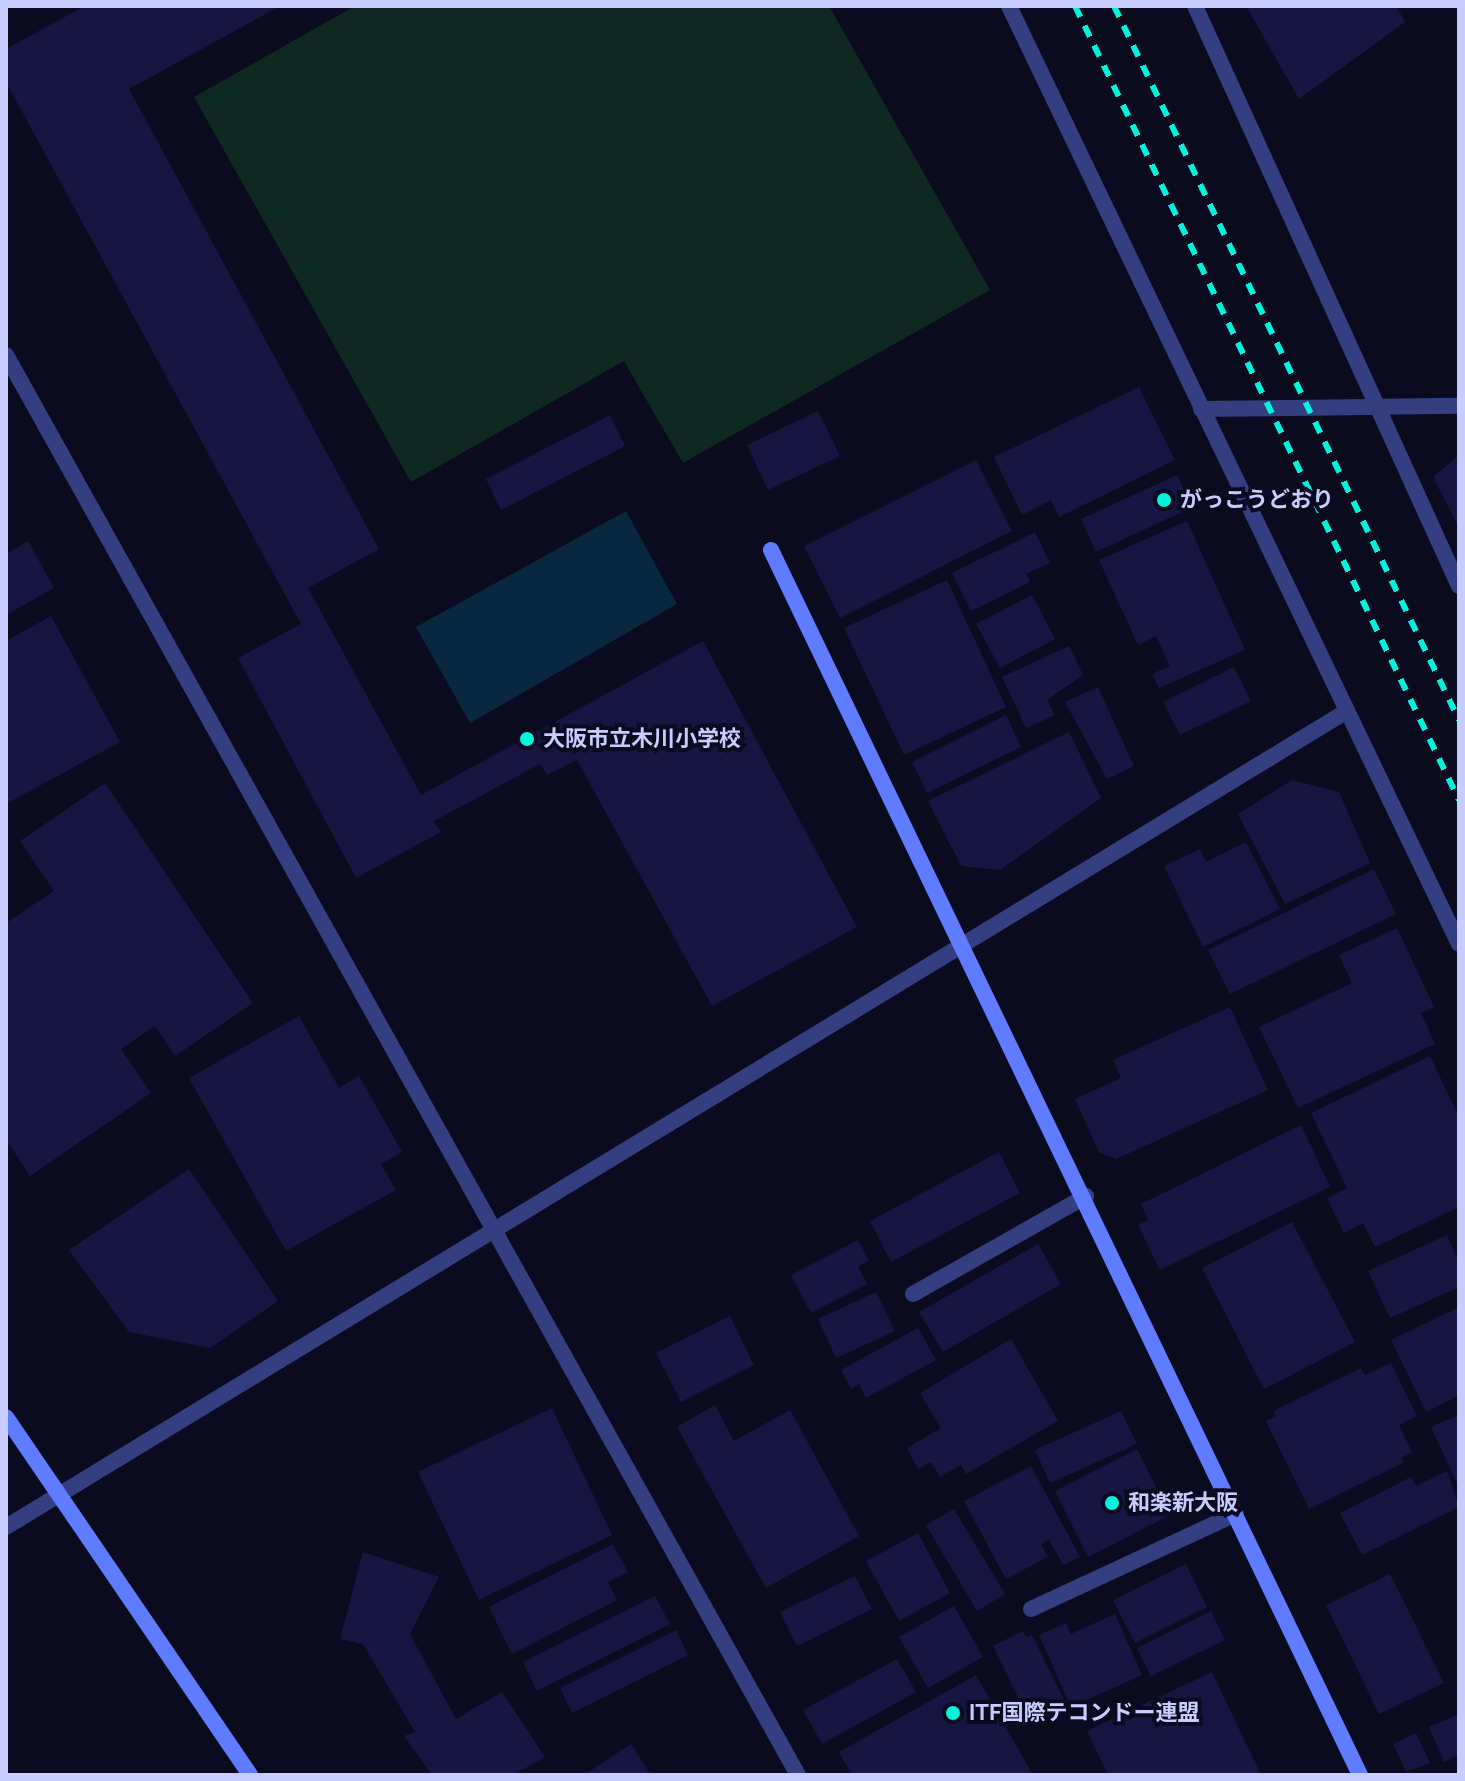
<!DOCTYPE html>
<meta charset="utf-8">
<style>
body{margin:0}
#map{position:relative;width:1465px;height:1781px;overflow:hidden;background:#0b0b1f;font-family:Raleway,"Noto Sans JP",sans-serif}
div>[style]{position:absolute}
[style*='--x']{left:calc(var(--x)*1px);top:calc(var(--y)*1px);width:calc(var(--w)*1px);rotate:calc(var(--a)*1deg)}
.green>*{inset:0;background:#0d2922}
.water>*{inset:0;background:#082840}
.building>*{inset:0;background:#161641}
.street>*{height:16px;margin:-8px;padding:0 8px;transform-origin:8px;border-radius:8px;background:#333f81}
.secondary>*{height:16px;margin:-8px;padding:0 8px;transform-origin:8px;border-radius:8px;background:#5f7bff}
.rail>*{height:6px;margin-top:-3px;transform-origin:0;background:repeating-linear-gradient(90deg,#00f3db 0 12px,transparent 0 22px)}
.dots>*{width:22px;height:22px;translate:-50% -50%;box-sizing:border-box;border:4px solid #0b0b1f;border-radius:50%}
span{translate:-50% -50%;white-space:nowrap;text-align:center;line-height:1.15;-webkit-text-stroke:8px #0b0b1f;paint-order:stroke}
.poi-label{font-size:22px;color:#c8cdff;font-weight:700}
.left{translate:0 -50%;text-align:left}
.frame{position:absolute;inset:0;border:8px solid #c8cdff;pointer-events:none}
</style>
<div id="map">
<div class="green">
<div style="clip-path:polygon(355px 6px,829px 6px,990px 290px,683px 463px,624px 361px,411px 482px,194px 97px)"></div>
</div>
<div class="water">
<div style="clip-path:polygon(626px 511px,677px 604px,470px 723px,416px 627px)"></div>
</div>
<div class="building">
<div style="clip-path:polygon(85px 6px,280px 6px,129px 89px,379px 549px,308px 588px,421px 795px,703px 641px,857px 927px,712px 1006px,577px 760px,547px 775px,540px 764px,434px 821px,441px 832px,356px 878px,238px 658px,301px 624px,6px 82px,6px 49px)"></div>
<div style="clip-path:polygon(1246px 6px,1396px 6px,1405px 22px,1299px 99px)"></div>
<div style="clip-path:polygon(1139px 387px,1175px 460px,1059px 517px,1051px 500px,1022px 515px,994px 457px)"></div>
<div style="clip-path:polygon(818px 411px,840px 456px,768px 490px,747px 445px)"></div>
<div style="clip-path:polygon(610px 415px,625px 446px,501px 510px,486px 479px)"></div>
<div style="clip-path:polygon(1459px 455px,1459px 528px,1433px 477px)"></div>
<div style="clip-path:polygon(976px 460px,1012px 531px,840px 618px,804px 546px)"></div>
<div style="clip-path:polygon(1177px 475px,1193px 507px,1096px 552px,1081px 519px)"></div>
<div style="clip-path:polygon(1187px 521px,1245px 650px,1159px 688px,1152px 674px,1170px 666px,1156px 636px,1138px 645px,1099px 560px)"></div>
<div style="clip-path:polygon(1035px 532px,1050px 563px,1026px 574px,1030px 582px,971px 611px,952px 573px)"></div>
<div style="clip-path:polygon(28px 541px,54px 588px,6px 615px,6px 554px)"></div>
<div style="clip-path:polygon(947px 580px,1006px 707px,904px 755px,844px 628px)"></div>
<div style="clip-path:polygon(1032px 595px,1055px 639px,1000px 668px,976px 624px)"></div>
<div style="clip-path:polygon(51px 616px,120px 742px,6px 804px,6px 641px)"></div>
<div style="clip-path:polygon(1069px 646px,1083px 675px,1047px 700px,1055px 715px,1026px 728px,1002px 677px)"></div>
<div style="clip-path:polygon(1234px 667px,1251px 701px,1180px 735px,1163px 702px)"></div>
<div style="clip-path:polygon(1098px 687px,1134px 766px,1107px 779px,1065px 702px)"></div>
<div style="clip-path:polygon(1006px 715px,1021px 747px,927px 793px,912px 762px)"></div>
<div style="clip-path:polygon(1069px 732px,1101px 798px,1000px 870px,961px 866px,928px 801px)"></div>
<div style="clip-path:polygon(1292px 780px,1339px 792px,1370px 863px,1285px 904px,1238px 814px)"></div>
<div style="clip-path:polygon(105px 783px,253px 1003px,175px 1056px,155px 1026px,121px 1049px,151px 1093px,30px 1176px,6px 1139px,6px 923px,54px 891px,20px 841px)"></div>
<div style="clip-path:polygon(1246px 842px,1280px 909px,1203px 947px,1164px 866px,1200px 849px,1206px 862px)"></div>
<div style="clip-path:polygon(1374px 869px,1396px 914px,1230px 994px,1208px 950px)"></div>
<div style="clip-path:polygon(1397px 928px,1434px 1007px,1421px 1013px,1435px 1044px,1298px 1108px,1259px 1027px,1352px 983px,1339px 955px)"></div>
<div style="clip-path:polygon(1230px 1007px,1268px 1090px,1116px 1159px,1099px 1152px,1075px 1099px,1121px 1078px,1113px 1060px)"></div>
<div style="clip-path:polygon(299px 1016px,339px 1088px,359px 1076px,402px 1152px,381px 1164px,396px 1190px,286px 1251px,189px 1078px)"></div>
<div style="clip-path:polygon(1430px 1056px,1459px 1117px,1459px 1207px,1375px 1247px,1363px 1223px,1344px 1233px,1327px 1198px,1347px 1188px,1311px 1113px)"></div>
<div style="clip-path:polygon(1301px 1125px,1330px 1187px,1160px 1270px,1138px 1225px,1148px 1220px,1141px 1204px)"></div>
<div style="clip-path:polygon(999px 1152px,1020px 1193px,891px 1262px,870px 1221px)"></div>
<div style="clip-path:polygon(189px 1169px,278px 1301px,210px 1348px,129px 1332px,69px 1250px)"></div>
<div style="clip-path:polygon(1292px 1222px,1355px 1342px,1264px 1389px,1202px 1268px)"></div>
<div style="clip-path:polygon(1447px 1235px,1459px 1262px,1459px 1287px,1390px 1318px,1368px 1271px)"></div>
<div style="clip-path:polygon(858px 1240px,869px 1261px,858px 1266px,867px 1284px,811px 1313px,791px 1275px)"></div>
<div style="clip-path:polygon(1038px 1244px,1061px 1284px,943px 1352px,919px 1312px)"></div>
<div style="clip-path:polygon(876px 1292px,895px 1331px,836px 1358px,818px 1319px)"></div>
<div style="clip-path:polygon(1459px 1307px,1459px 1395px,1426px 1412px,1391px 1340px)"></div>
<div style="clip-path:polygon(730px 1316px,754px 1365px,681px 1402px,656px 1353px)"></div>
<div style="clip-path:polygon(918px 1328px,936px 1360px,866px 1398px,859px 1384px,851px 1389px,841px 1370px)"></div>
<div style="clip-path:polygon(1011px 1339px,1058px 1421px,966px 1474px,961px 1465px,940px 1477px,931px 1462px,918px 1469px,907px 1448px,941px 1428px,920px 1393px)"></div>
<div style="clip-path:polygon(1391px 1363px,1417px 1416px,1399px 1425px,1412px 1452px,1401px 1458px,1403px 1463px,1309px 1509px,1266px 1421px,1276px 1416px,1273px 1411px,1361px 1368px,1365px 1375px)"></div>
<div style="clip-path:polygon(715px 1405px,734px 1441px,790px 1410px,859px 1536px,766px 1588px,677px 1427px)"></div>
<div style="clip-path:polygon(552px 1408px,612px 1535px,479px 1600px,418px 1472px)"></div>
<div style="clip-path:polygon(1121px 1411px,1137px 1444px,1050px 1483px,1035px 1450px)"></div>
<div style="clip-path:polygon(1459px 1415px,1459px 1488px,1431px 1427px)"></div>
<div style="clip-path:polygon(1137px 1449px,1170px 1515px,1088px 1557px,1055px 1491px)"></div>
<div style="clip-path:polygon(1031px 1466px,1080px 1557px,1063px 1565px,1049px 1540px,1041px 1544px,1048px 1557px,1006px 1579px,964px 1501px)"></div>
<div style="clip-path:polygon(1447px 1471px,1459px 1507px,1362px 1555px,1340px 1513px,1411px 1477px,1416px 1486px)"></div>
<div style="clip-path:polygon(954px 1509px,1005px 1594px,977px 1611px,926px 1525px)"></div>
<div style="clip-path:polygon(918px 1533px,950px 1593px,899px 1621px,866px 1561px)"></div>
<div style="clip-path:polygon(613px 1544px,628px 1572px,608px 1582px,617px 1600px,512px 1654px,489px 1607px)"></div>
<div style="clip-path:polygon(363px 1552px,439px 1577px,410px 1634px,456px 1719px,502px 1692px,545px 1757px,513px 1775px,432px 1775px,404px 1736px,415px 1732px,363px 1644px,340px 1639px)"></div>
<div style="clip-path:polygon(1186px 1564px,1207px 1607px,1135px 1643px,1113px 1600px)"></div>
<div style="clip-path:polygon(1390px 1574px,1444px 1683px,1379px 1714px,1326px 1605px)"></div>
<div style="clip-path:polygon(855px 1576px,872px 1609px,797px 1646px,780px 1612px)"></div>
<div style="clip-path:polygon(655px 1596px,670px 1624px,537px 1691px,523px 1662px)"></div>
<div style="clip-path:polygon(954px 1606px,983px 1657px,928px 1688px,899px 1637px)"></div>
<div style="clip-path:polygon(1211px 1611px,1225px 1640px,1151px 1676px,1137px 1648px)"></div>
<div style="clip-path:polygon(1115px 1614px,1142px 1675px,1071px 1707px,1039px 1635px,1066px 1623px,1071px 1634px)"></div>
<div style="clip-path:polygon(676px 1630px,688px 1655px,572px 1713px,560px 1688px)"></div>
<div style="clip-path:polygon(1023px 1631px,1026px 1637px,1032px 1635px,1068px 1708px,1032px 1726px,993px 1646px)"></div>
<div style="clip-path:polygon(897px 1659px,916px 1692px,822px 1744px,803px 1710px)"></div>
<div style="clip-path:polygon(1212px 1672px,1261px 1775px,1108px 1775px,1087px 1731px)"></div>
<div style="clip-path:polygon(976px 1675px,1033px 1775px,852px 1775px,839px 1752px)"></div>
<div style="clip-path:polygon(1459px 1714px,1459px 1755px,1444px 1762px,1429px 1727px)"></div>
<div style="clip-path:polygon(1416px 1733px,1430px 1763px,1406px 1772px,1393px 1744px)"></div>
<div style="clip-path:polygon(631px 1744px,651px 1775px,584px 1775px)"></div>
</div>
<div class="street">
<div style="--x:1009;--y:6;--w:1040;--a:64.37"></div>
<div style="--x:1195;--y:6;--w:637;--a:65.53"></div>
<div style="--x:6;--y:355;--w:1626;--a:60.85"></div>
<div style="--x:1201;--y:409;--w:258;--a:-0.7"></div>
<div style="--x:913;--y:1294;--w:199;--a:-29.5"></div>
<div style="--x:6;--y:1527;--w:1570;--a:-31.32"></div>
<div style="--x:1031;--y:1609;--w:226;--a:-24.9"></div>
</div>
<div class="secondary">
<div style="--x:771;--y:550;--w:1359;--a:64.32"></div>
<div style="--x:6;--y:1417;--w:433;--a:55.7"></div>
</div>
<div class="rail">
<div style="--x:1075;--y:6;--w:882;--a:64.19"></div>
<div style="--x:1114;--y:6;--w:793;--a:64.21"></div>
</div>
<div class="dots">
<div style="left:1164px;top:500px;background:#00f3db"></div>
<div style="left:527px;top:739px;background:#00f3db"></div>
<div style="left:1112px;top:1503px;background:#00f3db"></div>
<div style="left:953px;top:1713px;background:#00f3db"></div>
</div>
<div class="poi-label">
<span class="left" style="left:1180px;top:500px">がっこうどおり</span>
<span class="left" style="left:543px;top:739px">大阪市立木川小学校</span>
<span class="left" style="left:1128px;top:1503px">和楽新大阪</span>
<span class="left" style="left:969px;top:1713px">ITF国際テコンドー連盟</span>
</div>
<div class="frame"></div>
</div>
